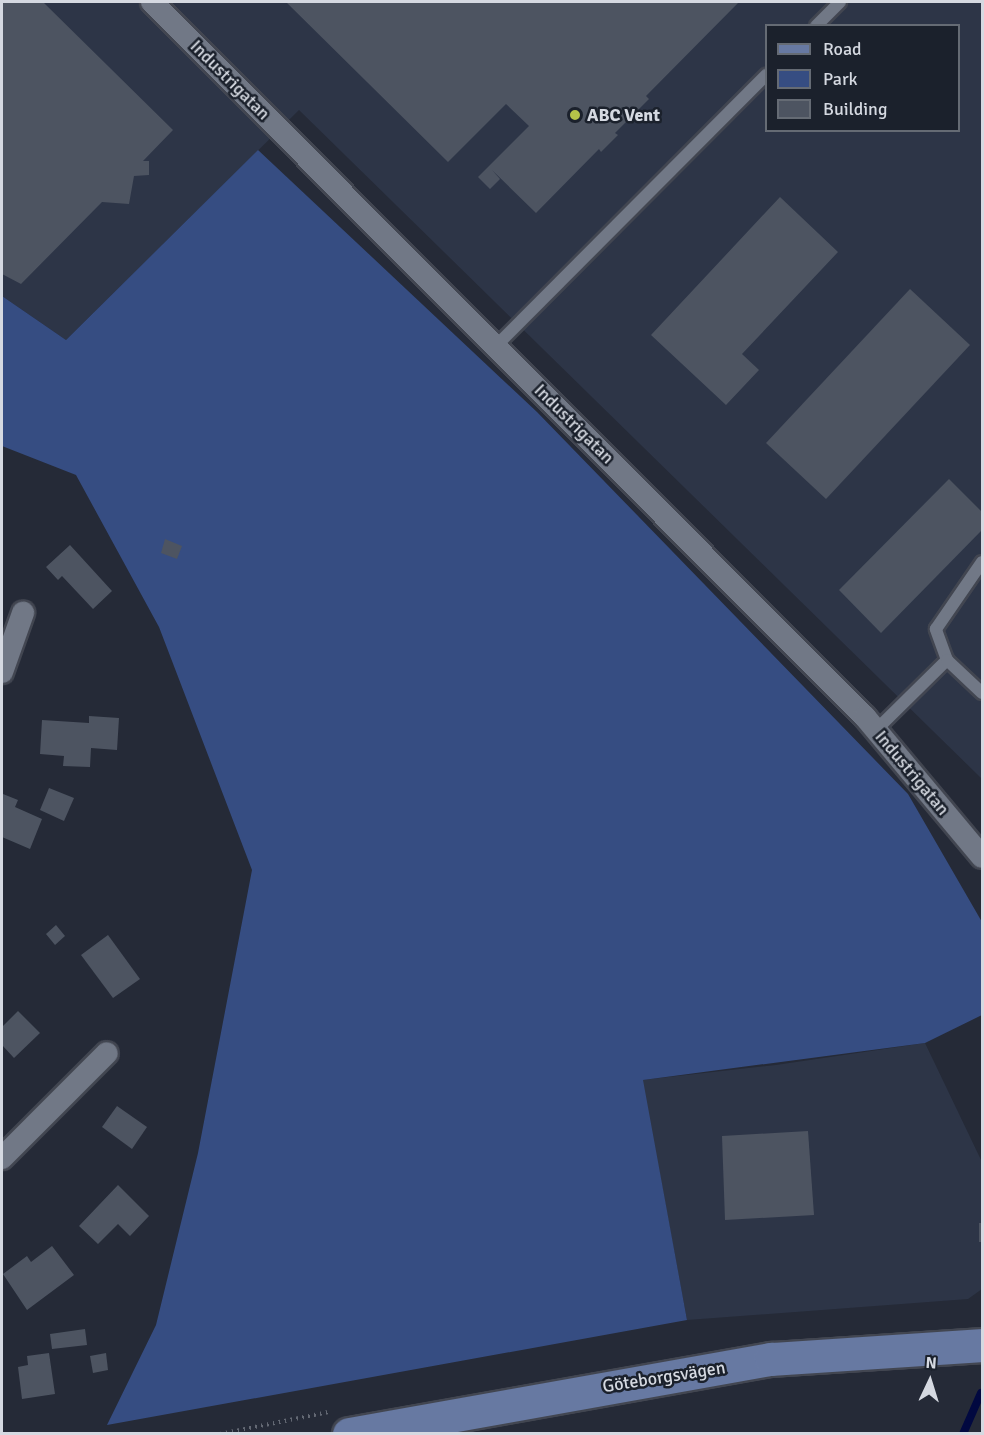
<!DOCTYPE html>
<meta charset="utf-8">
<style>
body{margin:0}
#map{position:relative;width:984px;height:1435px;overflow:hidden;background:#252a37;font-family:Signika,sans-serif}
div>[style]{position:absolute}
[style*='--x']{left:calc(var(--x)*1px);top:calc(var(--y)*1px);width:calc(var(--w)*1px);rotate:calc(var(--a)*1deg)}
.built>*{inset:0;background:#2d3547}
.green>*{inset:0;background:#364d82}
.stream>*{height:8px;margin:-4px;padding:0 4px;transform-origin:4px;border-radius:4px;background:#010840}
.building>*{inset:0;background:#4d5461}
.path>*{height:4px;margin-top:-2px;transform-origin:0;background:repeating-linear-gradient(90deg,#636873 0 1.5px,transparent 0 6px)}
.roads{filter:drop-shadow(2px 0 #424651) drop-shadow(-2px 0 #424651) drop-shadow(0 2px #424651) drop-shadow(0 -2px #424651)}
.lane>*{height:12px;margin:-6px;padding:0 6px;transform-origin:6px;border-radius:6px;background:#717886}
.street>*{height:22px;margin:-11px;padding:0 11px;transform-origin:11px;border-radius:11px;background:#717886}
.secondary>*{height:33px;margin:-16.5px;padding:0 16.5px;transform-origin:16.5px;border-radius:16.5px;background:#6779a2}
.dots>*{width:16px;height:16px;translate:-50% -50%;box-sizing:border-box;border:3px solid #1b212c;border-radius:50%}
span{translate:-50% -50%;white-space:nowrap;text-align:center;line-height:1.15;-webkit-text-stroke:5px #1b212c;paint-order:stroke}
.street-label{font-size:18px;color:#d5d9e1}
.poi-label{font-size:18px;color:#d5d9e1;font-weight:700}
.left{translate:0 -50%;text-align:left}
.frame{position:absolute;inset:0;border:3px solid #d5d9e1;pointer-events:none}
.legend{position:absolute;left:765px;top:24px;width:195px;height:108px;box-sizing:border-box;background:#1b212c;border:2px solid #656b74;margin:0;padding:8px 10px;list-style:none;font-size:18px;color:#d5d9e1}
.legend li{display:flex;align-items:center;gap:12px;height:30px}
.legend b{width:30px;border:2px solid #656b74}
.north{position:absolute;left:900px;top:1351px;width:60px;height:60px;-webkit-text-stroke:4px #1b212c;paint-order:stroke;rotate:4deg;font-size:16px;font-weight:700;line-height:24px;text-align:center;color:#d5d9e1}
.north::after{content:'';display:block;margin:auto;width:21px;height:27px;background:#d5d9e1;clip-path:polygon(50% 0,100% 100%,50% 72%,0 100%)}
</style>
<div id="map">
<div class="built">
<div style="clip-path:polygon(evenodd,2px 2px,982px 2px,982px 779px,299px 110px,66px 340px,2px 296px,2px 2px,766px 26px,958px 26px,958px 130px,766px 130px,766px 26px)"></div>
<div style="clip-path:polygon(925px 1043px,982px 1162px,982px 1289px,968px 1299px,687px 1320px,642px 1080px,776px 1065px)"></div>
</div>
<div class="green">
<div style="clip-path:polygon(258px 150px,537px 412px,908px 794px,982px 922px,982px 1015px,925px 1043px,643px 1080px,687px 1320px,107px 1425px,156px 1325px,198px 1153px,252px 870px,159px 627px,76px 475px,2px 446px,2px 296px,66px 340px)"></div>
</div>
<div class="stream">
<div style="--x:963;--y:1434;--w:45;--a:-66.3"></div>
</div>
<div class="building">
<div style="clip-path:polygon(2px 2px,43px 2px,173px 130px,143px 161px,149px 161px,149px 175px,134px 176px,129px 204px,102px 202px,21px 284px,2px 274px)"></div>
<div style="clip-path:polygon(286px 2px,739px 2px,646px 96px,649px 99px,615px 133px,618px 135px,601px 152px,599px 149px,536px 213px,492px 170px,500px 179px,490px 189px,478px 177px,529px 126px,506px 104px,448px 162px)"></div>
<div style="clip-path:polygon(780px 197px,838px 252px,742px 354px,759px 370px,726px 405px,651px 335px)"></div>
<div style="clip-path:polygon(910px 289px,970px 345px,826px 499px,766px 443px)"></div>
<div style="clip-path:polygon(949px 479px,982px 512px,982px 530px,881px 633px,839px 590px)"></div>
<div style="clip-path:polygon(165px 539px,182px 546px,177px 559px,161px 553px)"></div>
<div style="clip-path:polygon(70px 545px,112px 591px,93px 609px,62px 576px,58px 580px,46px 567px)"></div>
<div style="clip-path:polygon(89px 716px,119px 718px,117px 750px,91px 748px,90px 767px,63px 766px,64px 756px,40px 754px,42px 720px,89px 723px)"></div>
<div style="clip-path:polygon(49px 788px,74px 798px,64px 821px,40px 810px)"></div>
<div style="clip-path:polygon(3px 794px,18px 800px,15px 807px,42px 819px,30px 849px,2px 837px)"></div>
<div style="clip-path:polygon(56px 925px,65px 936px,55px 945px,46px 934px)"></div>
<div style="clip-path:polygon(108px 935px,140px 979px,113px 998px,81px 955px)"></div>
<div style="clip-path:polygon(18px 1011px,40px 1033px,14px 1058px,2px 1045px,2px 1027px)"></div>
<div style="clip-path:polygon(117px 1106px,147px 1127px,132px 1149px,102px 1127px)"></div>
<div style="clip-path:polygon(808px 1131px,814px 1215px,725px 1220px,722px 1136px)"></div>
<div style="clip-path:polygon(118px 1185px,149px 1216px,130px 1236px,118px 1224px,98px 1244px,79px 1226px)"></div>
<div style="clip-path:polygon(979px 1223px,982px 1223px,982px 1242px,979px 1242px)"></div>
<div style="clip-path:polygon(52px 1246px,74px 1275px,27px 1310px,3px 1274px,27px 1256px,31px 1262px)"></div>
<div style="clip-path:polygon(85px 1329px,87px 1345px,52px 1349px,50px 1334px)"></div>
<div style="clip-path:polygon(49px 1353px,55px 1394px,22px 1399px,18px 1367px,28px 1365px,27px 1356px)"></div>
<div style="clip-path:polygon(106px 1353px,108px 1370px,93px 1373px,90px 1356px)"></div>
</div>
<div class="path">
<div style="--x:220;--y:1434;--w:111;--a:-11.4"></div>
</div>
<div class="roads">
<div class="lane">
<div style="--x:816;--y:26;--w:34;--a:-45"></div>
<div style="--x:496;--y:346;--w:383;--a:-45.1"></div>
<div style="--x:947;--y:660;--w:33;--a:-110"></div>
<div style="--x:936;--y:629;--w:81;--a:-55.5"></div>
<div style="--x:876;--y:730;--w:100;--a:-44.6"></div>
<div style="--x:947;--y:660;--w:48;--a:43.3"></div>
</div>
<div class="street">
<div style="--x:152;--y:2;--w:1010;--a:45.08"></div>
<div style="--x:865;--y:717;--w:182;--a:50.1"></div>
<div style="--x:2;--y:672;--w:63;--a:-70.4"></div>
<div style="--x:2;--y:1158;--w:148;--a:-45"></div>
</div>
<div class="secondary">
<div style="--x:349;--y:1434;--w:429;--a:-10.1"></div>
<div style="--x:771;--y:1359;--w:211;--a:-3.8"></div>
</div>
</div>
<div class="dots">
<div style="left:575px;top:115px;background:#b5c249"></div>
</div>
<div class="street-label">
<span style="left:230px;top:80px;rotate:45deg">Industrigatan</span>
<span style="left:574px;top:424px;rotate:45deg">Industrigatan</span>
<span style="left:912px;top:773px;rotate:50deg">Industrigatan</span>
<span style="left:664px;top:1377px;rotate:-9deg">Göteborgsvägen</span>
</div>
<div class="poi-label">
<span class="left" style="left:587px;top:115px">ABC Vent</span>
</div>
<div class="frame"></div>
<ul class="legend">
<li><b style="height:8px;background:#6779a2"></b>Road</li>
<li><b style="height:16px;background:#364d82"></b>Park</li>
<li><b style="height:16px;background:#4d5461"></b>Building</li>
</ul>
<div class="north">N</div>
</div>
